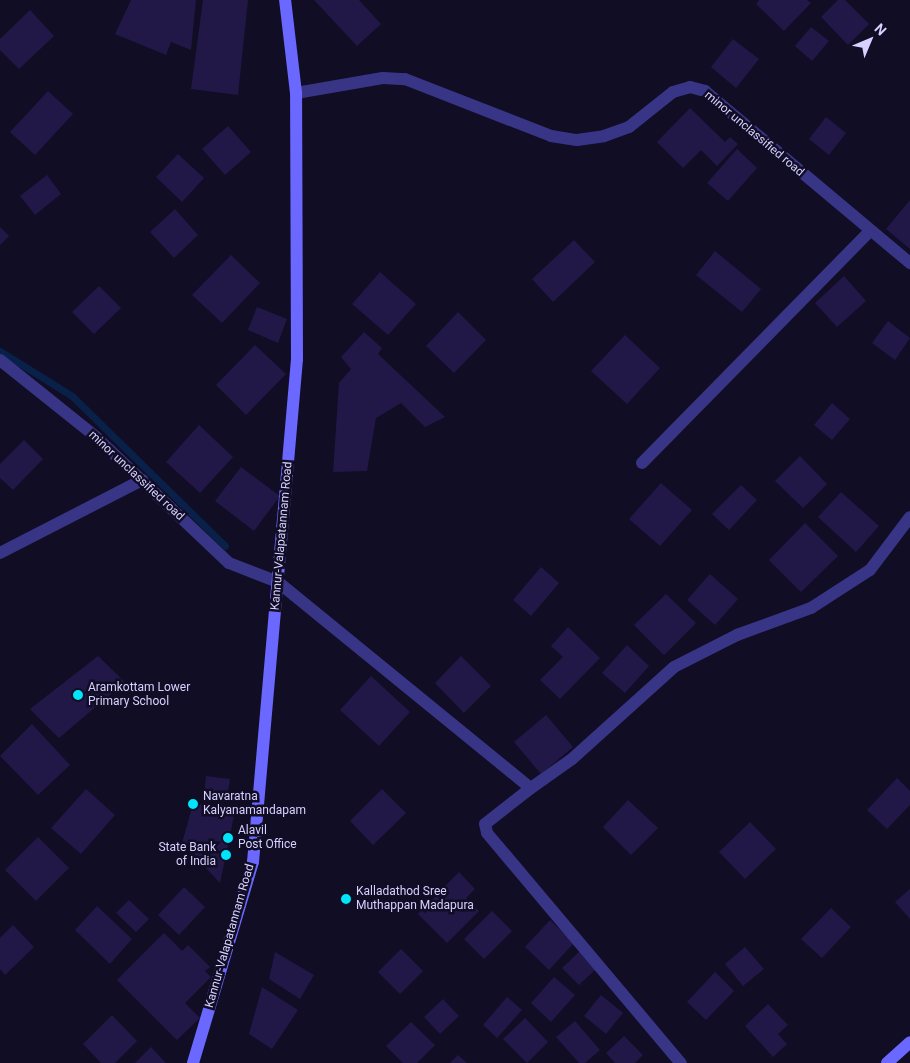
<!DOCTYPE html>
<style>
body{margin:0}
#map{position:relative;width:910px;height:1063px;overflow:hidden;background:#110d25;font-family:Roboto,sans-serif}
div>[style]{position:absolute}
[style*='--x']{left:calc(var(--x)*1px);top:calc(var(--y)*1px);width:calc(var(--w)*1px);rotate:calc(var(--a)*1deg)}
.stream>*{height:7px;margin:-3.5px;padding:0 3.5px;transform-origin:3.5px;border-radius:3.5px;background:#092048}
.building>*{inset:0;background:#211847}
.street>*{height:12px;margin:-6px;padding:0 6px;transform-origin:6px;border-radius:6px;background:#383587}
.secondary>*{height:12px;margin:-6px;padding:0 6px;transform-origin:6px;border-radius:6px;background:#6b68ff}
.dots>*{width:14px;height:14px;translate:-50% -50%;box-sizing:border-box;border:2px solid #110d25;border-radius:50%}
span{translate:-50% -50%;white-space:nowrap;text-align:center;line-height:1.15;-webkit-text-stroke:5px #110d25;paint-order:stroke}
.street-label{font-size:12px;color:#d6d1ff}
.poi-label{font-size:12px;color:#d6d1ff}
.left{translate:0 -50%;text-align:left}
.right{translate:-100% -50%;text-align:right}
.north{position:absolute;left:845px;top:15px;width:50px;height:50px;-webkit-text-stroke:4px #110d25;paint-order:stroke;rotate:45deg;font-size:14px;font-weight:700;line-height:20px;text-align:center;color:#d6d1ff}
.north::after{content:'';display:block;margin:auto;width:18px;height:22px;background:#d6d1ff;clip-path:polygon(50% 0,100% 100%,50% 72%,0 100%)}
</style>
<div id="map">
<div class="stream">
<div style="--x:0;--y:351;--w:85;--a:32"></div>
<div style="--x:72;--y:396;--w:214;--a:44.4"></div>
</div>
<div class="building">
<div style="clip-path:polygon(131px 0,196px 0,191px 50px,171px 42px,166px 55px,115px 34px)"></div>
<div style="clip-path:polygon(203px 0,248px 0,238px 95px,191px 89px)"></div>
<div style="clip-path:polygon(314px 0,359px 0,381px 24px,357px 46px)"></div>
<div style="clip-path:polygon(759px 0,807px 0,811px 3px,784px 31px,756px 4px)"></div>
<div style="clip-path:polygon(838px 0,845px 0,869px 24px,848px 45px,821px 17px)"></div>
<div style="clip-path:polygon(30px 10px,54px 36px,19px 69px,0 50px,0 39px)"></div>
<div style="clip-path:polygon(811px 27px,829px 41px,812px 61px,795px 46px)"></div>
<div style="clip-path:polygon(733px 39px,759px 59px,736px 88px,711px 67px)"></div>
<div style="clip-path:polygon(48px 91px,73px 114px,35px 155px,10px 132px)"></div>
<div style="clip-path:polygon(690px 108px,725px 142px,730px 137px,738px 144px,717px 166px,701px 150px,683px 168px,657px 142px)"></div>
<div style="clip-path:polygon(826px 117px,846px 133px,829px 155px,809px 139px)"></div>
<div style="clip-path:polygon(228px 126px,251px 152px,225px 175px,202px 149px)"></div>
<div style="clip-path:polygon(737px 149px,757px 168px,728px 201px,707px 183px)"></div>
<div style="clip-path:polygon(178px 154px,204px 178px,182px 202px,156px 177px)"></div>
<div style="clip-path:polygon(47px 175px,61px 194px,35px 215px,20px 196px)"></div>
<div style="clip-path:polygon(910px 200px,910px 249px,886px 229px)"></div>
<div style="clip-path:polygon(175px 209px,198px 235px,174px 258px,150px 232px)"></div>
<div style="clip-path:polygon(0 227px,9px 236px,0 245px)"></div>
<div style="clip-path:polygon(574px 240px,595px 262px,553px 302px,532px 279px)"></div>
<div style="clip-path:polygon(715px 251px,761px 289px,742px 312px,696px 275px)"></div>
<div style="clip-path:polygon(231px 255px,260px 283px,222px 323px,192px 295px)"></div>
<div style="clip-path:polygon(380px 272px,416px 304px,388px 335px,352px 304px)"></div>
<div style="clip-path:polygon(844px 276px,866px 301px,837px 327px,815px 303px)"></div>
<div style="clip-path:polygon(99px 286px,121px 308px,94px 334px,72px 312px)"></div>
<div style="clip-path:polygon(257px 307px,287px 319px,278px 343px,248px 330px)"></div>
<div style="clip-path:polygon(458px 312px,486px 340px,454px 373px,426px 346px)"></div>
<div style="clip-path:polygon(888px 321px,910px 338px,895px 360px,872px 343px)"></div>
<div style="clip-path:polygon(364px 332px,382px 348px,378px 354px,445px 417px,425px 427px,401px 403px,376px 418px,367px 471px,333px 472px,339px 383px,351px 369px,341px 357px)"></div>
<div style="clip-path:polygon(625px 335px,660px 368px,627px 404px,591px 371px)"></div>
<div style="clip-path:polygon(255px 345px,286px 374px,246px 415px,216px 385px)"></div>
<div style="clip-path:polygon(832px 403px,850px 419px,832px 440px,814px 425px)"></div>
<div style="clip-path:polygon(199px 425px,233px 457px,200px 493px,166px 462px)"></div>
<div style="clip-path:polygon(24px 440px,43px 459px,13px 490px,0 478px,0 464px)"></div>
<div style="clip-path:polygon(800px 456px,827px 484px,803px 508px,775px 481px)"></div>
<div style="clip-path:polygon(241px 467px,280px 496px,254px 531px,215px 501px)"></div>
<div style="clip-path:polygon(661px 483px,692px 510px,660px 546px,629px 519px)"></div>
<div style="clip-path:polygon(741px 485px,757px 500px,729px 530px,712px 514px)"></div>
<div style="clip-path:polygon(841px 492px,879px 526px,856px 552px,818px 517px)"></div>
<div style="clip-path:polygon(805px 523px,838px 556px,801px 592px,769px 560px)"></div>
<div style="clip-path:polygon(541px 567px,559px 583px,531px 616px,513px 600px)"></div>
<div style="clip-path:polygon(710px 574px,738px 599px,715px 625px,687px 600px)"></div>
<div style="clip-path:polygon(666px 594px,696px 623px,664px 655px,634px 625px)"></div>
<div style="clip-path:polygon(568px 627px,600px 658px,560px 699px,540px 680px,563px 657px,551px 646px)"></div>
<div style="clip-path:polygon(627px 645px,649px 666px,625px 693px,602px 673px)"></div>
<div style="clip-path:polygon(98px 656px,125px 682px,59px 738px,30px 709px)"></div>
<div style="clip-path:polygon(461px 656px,491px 686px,464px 713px,435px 683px)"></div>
<div style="clip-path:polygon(371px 676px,410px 712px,379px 746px,340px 710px)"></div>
<div style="clip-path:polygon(546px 715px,573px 747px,541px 774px,514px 742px)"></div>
<div style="clip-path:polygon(32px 724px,70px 765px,38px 795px,0 756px)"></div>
<div style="clip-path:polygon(206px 776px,230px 779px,227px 798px,204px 794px)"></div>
<div style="clip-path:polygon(897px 778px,910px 791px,910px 805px,887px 829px,867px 810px)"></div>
<div style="clip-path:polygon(86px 789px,115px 815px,81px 854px,51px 828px)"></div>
<div style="clip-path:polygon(382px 789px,406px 813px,373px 845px,350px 821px)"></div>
<div style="clip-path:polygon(628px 800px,658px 828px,631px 855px,603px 827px)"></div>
<div style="clip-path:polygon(193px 804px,236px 806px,220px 883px,182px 843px)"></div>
<div style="clip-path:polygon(750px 822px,776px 849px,745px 879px,719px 852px)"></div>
<div style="clip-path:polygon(38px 837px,69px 868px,36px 901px,5px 870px)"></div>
<div style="clip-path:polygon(459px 872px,475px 889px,466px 898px,479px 911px,447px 943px,418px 914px)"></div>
<div style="clip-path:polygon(184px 887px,205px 907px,179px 935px,158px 915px)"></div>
<div style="clip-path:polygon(910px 889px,910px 919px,895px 902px)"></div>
<div style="clip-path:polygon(129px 900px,149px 919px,136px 932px,116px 913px)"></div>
<div style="clip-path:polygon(97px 906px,132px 939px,110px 964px,75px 930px)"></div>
<div style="clip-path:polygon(831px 908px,851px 927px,822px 958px,801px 939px)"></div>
<div style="clip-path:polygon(492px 911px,512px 931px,484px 959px,464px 939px)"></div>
<div style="clip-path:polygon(550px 920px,574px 943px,549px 970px,525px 947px)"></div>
<div style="clip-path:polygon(13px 925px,34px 947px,5px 975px,0 969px,0 938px)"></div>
<div style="clip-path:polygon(164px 933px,182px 951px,188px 945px,210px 967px,205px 971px,211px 977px,185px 1003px,200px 1018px,177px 1040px,117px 980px)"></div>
<div style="clip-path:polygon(745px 947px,764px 969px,743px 986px,725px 964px)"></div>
<div style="clip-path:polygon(401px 949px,423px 971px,400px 994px,378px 972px)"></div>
<div style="clip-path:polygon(580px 951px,597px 968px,579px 985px,562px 968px)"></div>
<div style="clip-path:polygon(275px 952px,314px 975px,300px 999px,269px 979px)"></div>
<div style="clip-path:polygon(715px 972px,734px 991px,706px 1020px,687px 1002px)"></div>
<div style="clip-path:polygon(554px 977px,575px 995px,551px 1022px,531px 1003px)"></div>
<div style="clip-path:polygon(262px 987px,298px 1010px,272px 1049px,249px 1034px)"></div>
<div style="clip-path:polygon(601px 995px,623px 1013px,606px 1034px,584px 1016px)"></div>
<div style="clip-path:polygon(507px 997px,522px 1010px,497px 1038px,483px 1025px)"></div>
<div style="clip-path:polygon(443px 999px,459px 1016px,440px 1034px,424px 1017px)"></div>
<div style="clip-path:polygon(768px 1004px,788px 1025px,778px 1034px,787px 1044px,773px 1057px,745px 1026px)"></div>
<div style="clip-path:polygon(112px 1015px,137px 1041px,115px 1063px,101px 1063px,83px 1044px)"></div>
<div style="clip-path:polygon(525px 1018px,548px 1042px,527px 1063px,503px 1039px)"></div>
<div style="clip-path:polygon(575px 1021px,600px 1050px,585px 1063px,579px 1063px,556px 1037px)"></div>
<div style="clip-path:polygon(411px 1022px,435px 1045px,417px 1063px,403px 1063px,386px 1046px)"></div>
<div style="clip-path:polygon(624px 1036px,643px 1055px,635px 1063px,615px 1063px,606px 1053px)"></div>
<div style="clip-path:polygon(151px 1047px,166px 1063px,135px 1063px)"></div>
<div style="clip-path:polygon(458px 1055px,467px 1063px,450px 1063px)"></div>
</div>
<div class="street">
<div style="--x:296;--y:93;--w:88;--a:-9.8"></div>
<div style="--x:383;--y:78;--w:22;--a:3"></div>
<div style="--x:405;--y:79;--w:157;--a:21.3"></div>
<div style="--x:551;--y:136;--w:26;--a:9"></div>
<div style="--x:577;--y:140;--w:27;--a:-8"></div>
<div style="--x:604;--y:136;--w:27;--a:-20"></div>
<div style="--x:629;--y:127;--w:56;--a:-38.5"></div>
<div style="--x:673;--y:92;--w:18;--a:-16"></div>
<div style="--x:690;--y:87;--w:16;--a:15"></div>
<div style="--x:705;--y:91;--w:268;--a:40"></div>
<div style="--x:0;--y:360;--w:123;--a:38.7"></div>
<div style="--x:96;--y:437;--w:183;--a:43.5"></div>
<div style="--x:229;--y:563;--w:53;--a:21.2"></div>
<div style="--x:278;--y:582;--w:326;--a:39.2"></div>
<div style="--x:531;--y:788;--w:58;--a:142"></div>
<div style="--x:485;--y:824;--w:9;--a:77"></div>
<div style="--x:487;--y:833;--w:301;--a:49.9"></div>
<div style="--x:642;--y:463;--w:324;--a:-45.5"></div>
<div style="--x:0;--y:553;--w:160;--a:-27.2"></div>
<div style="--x:531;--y:788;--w:50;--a:-35.3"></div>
<div style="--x:572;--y:759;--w:137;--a:-42"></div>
<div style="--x:674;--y:667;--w:71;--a:-26.9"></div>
<div style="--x:737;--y:635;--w:79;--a:-20"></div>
<div style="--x:811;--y:608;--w:70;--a:-32.8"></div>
<div style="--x:870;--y:570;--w:66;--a:-53"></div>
</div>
<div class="secondary">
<div style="--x:193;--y:1063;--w:210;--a:-73.4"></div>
<div style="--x:253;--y:862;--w:505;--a:-85"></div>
<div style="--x:297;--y:359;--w:266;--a:-90.2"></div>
<div style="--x:296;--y:93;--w:94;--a:-96.7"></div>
<div style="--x:887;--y:1063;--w:31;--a:-42"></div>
</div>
<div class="dots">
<div style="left:78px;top:695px;background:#00e4fc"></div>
<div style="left:193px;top:804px;background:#00e4fc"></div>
<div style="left:228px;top:838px;background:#00e4fc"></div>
<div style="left:226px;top:855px;background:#00e4fc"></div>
<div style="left:346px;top:899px;background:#00e4fc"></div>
</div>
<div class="street-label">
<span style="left:754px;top:134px;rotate:40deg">minor unclassified road</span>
<span style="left:136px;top:476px;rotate:43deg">minor unclassified road</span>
<span style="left:282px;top:536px;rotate:-85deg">Kannur-Valapatannam Road</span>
<span style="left:230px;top:936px;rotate:-74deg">Kannur-Valapatannam Road</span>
</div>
<div class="poi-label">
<span class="left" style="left:88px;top:695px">Aramkottam Lower<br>Primary School</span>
<span class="left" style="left:203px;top:804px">Navaratna<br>Kalyanamandapam</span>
<span class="left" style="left:238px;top:838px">Alavil<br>Post Office</span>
<span class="right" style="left:216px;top:855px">State Bank<br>of India</span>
<span class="left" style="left:356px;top:899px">Kalladathod Sree<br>Muthappan Madapura</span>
</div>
<div class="north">N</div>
</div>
